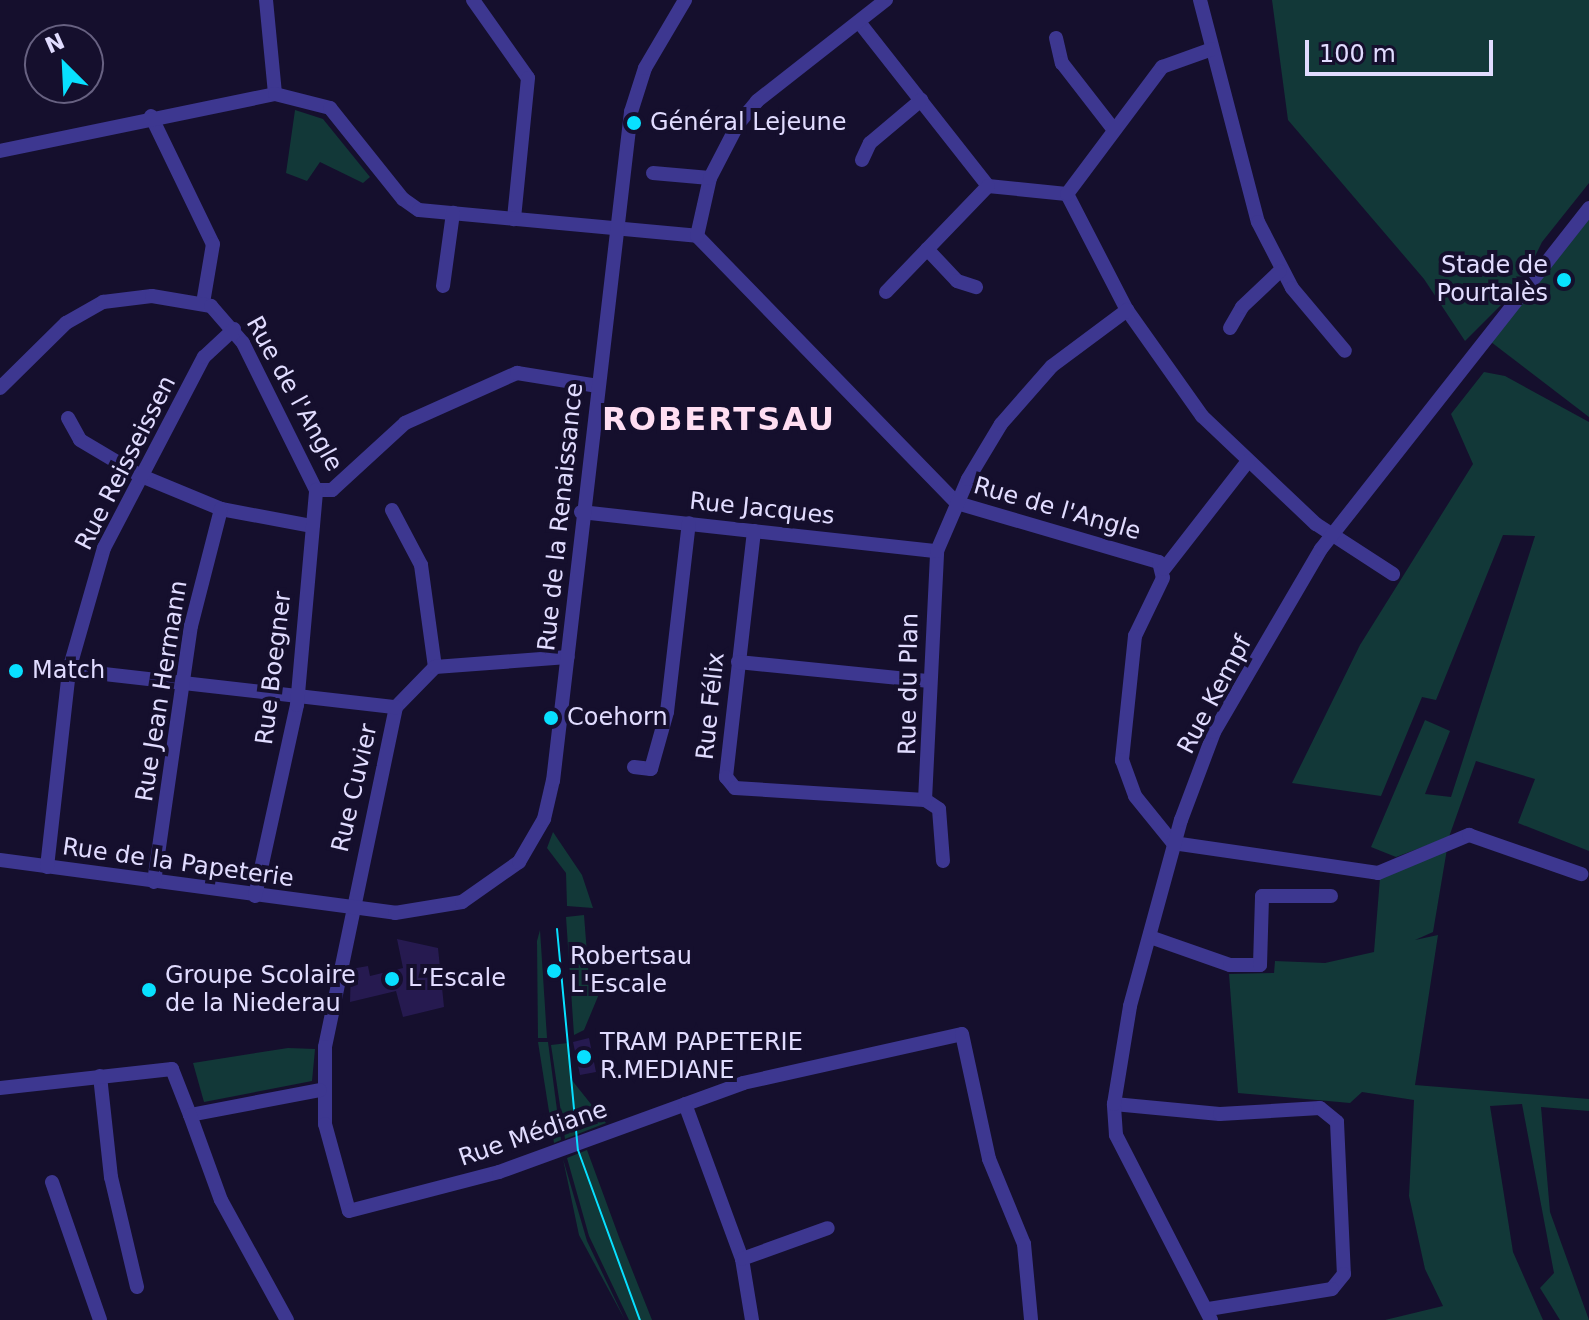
<!DOCTYPE html>
<meta charset="utf-8">
<style>
body{margin:0}
#map{position:relative;width:1589px;height:1320px;overflow:hidden;background:#150f2d;font-family:"DejaVu Sans",sans-serif}
div>[style]{position:absolute}
[style*='--x']{left:calc(var(--x)*1px);top:calc(var(--y)*1px);width:calc(var(--w)*1px);rotate:calc(var(--a)*1deg)}
.green>*{inset:0;background:#123838}
.building>*{inset:0;background:#261a50}
.street>*{height:14px;margin:-7px;padding:0 7px;transform-origin:7px;border-radius:7px;background:#3d3790}
.tram>*{height:2px;margin:-1px;padding:0 1px;transform-origin:1px;border-radius:1px;background:#08e0ff}
.dots>*{width:22px;height:22px;translate:-50% -50%;box-sizing:border-box;border:4px solid #150f2d;border-radius:50%}
span{translate:-50% -50%;white-space:nowrap;text-align:center;line-height:1.15;-webkit-text-stroke:8px #150f2d;paint-order:stroke}
.poi-label{font-size:24px;color:#e1dcff}
.left{translate:0 -50%;text-align:left}
.right{translate:-100% -50%;text-align:right}
.street-label{font-size:24px;color:#e1dcff}
.district-label{font-size:32px;color:#ffdef2;font-weight:700;letter-spacing:2px}
.north{position:absolute;left:24px;top:24px;width:80px;height:80px;box-sizing:border-box;background:#150f2d;border:2px solid #676181;border-radius:50%;rotate:336deg;font-size:22px;font-weight:700;line-height:32px;text-align:center;color:#e1dcff}
.north::after{content:'';display:block;margin:auto;width:28px;height:36px;background:#08e0ff;clip-path:polygon(50% 0,100% 100%,50% 72%,0 100%)}
.scale{position:absolute;left:1305px;top:40px;width:188px;height:36px;box-sizing:border-box;border:4px solid #e1dcff;border-top:0;padding-left:10px;font-size:24px;line-height:28px;white-space:nowrap;color:#e1dcff;-webkit-text-stroke:6px #150f2d;paint-order:stroke}
</style>
<div id="map">
<div class="green">
<div style="clip-path:polygon(1272px 0,1589px 0,1589px 183px,1542px 242px,1521px 285px,1465px 341px,1424px 279px,1288px 120px)"></div>
<div style="clip-path:polygon(295px 110px,323px 119px,370px 177px,363px 183px,320px 162px,307px 181px,286px 173px)"></div>
<div style="clip-path:polygon(1589px 219px,1589px 417px,1491px 342px)"></div>
<div style="clip-path:polygon(1484px 372px,1505px 376px,1589px 422px,1589px 851px,1518px 823px,1535px 779px,1476px 761px,1449px 837px,1396px 857px,1371px 847px,1425px 720px,1450px 731px,1425px 794px,1451px 797px,1535px 536px,1503px 535px,1436px 700px,1422px 697px,1381px 796px,1292px 783px,1360px 645px,1473px 464px,1451px 414px)"></div>
<div style="clip-path:polygon(553px 832px,582px 875px,593px 908px,567px 906px,566px 873px,547px 848px)"></div>
<div style="clip-path:polygon(1447px 849px,1433px 932px,1415px 940px,1438px 935px,1415px 1085px,1589px 1099px,1589px 1111px,1541px 1107px,1550px 1212px,1589px 1320px,1560px 1320px,1540px 1288px,1554px 1273px,1522px 1104px,1490px 1106px,1513px 1252px,1543px 1320px,1385px 1320px,1443px 1306px,1425px 1269px,1409px 1196px,1414px 1100px,1362px 1092px,1350px 1103px,1238px 1093px,1229px 974px,1274px 973px,1275px 961px,1325px 963px,1374px 952px,1380px 878px)"></div>
<div style="clip-path:polygon(584px 915px,590px 992px,599px 994px,584px 1030px,574px 1035px,566px 917px)"></div>
<div style="clip-path:polygon(540px 930px,547px 1038px,538px 1038px,537px 941px)"></div>
<div style="clip-path:polygon(538px 1042px,548px 1042px,561px 1140px,554px 1143px)"></div>
<div style="clip-path:polygon(568px 1043px,571px 1079px,606px 1123px,565px 1139px,551px 1045px)"></div>
<div style="clip-path:polygon(288px 1048px,315px 1049px,312px 1081px,204px 1102px,193px 1063px)"></div>
<div style="clip-path:polygon(587px 1150px,619px 1237px,652px 1320px,629px 1320px,589px 1236px,567px 1158px)"></div>
<div style="clip-path:polygon(563px 1159px,587px 1241px,625px 1320px,579px 1235px)"></div>
</div>
<div class="building">
<div style="clip-path:polygon(397px 939px,438px 948px,444px 1007px,403px 1017px,396px 991px,350px 1002px,351px 969px,368px 966px,370px 976px,403px 968px)"></div>
<div style="clip-path:polygon(589px 1038px,596px 1072px,580px 1075px,573px 1042px)"></div>
</div>
<div class="street">
<div style="--x:266;--y:0;--w:94;--a:84.5"></div>
<div style="--x:473;--y:0;--w:95;--a:54.8"></div>
<div style="--x:528;--y:78;--w:142;--a:95.7"></div>
<div style="--x:1200;--y:0;--w:229;--a:75.4"></div>
<div style="--x:1258;--y:222;--w:74;--a:62.7"></div>
<div style="--x:1292;--y:288;--w:82;--a:49.9"></div>
<div style="--x:859;--y:22;--w:209;--a:51.8"></div>
<div style="--x:988;--y:186;--w:79;--a:5.8"></div>
<div style="--x:1067;--y:194;--w:131;--a:62.7"></div>
<div style="--x:1127;--y:310;--w:130;--a:54.7"></div>
<div style="--x:1202;--y:416;--w:157;--a:43.5"></div>
<div style="--x:1316;--y:524;--w:92;--a:33"></div>
<div style="--x:1056;--y:38;--w:26;--a:77"></div>
<div style="--x:1062;--y:63;--w:85;--a:52.2"></div>
<div style="--x:151;--y:116;--w:142;--a:64.2"></div>
<div style="--x:213;--y:244;--w:60;--a:99.6"></div>
<div style="--x:0;--y:151;--w:281;--a:-11.7"></div>
<div style="--x:275;--y:94;--w:57;--a:14.3"></div>
<div style="--x:330;--y:108;--w:117;--a:51.3"></div>
<div style="--x:403;--y:199;--w:19;--a:35"></div>
<div style="--x:419;--y:210;--w:279;--a:5.3"></div>
<div style="--x:697;--y:236;--w:373;--a:45.8"></div>
<div style="--x:957;--y:503;--w:210;--a:16.3"></div>
<div style="--x:1159;--y:562;--w:16;--a:76"></div>
<div style="--x:1163;--y:578;--w:64;--a:115.8"></div>
<div style="--x:1135;--y:636;--w:125;--a:96"></div>
<div style="--x:1122;--y:760;--w:38;--a:70"></div>
<div style="--x:1135;--y:796;--w:60;--a:51"></div>
<div style="--x:862;--y:160;--w:19;--a:-65"></div>
<div style="--x:870;--y:143;--w:67;--a:-40.1"></div>
<div style="--x:653;--y:173;--w:57;--a:5"></div>
<div style="--x:1067;--y:194;--w:159;--a:-53.2"></div>
<div style="--x:1162;--y:67;--w:53;--a:-19.8"></div>
<div style="--x:697;--y:236;--w:59;--a:-77.4"></div>
<div style="--x:710;--y:178;--w:61;--a:-62.6"></div>
<div style="--x:738;--y:124;--w:30;--a:-50"></div>
<div style="--x:757;--y:101;--w:164;--a:-38.1"></div>
<div style="--x:927;--y:249;--w:44;--a:46.8"></div>
<div style="--x:957;--y:281;--w:20;--a:18"></div>
<div style="--x:443;--y:286;--w:74;--a:-82.2"></div>
<div style="--x:886;--y:292;--w:147;--a:-46.1"></div>
<div style="--x:1230;--y:328;--w:24;--a:-60"></div>
<div style="--x:1242;--y:307;--w:52;--a:-43.5"></div>
<div style="--x:0;--y:388;--w:93;--a:-44.6"></div>
<div style="--x:66;--y:323;--w:43;--a:-29.6"></div>
<div style="--x:103;--y:302;--w:49;--a:-7"></div>
<div style="--x:152;--y:296;--w:60;--a:9.6"></div>
<div style="--x:211;--y:306;--w:49;--a:49.1"></div>
<div style="--x:243;--y:343;--w:164;--a:63.6"></div>
<div style="--x:316;--y:490;--w:16;--a:0"></div>
<div style="--x:332;--y:490;--w:99;--a:-42.5"></div>
<div style="--x:405;--y:423;--w:123;--a:-24.1"></div>
<div style="--x:517;--y:373;--w:82;--a:9.1"></div>
<div style="--x:68;--y:418;--w:25;--a:61"></div>
<div style="--x:80;--y:440;--w:69;--a:30.7"></div>
<div style="--x:139;--y:475;--w:89;--a:22.5"></div>
<div style="--x:221;--y:509;--w:93;--a:10.6"></div>
<div style="--x:392;--y:510;--w:62;--a:62.2"></div>
<div style="--x:421;--y:565;--w:103;--a:82.2"></div>
<div style="--x:435;--y:667;--w:56;--a:134.3"></div>
<div style="--x:396;--y:707;--w:347;--a:101.8"></div>
<div style="--x:325;--y:1047;--w:77;--a:90"></div>
<div style="--x:325;--y:1124;--w:90;--a:74.6"></div>
<div style="--x:349;--y:1211;--w:155;--a:-14.6"></div>
<div style="--x:499;--y:1172;--w:260;--a:-20"></div>
<div style="--x:743;--y:1083;--w:224;--a:-12.6"></div>
<div style="--x:962;--y:1034;--w:128;--a:77.8"></div>
<div style="--x:989;--y:1159;--w:92;--a:67.6"></div>
<div style="--x:1024;--y:1244;--w:76;--a:84.7"></div>
<div style="--x:581;--y:512;--w:358;--a:6.3"></div>
<div style="--x:754;--y:531;--w:248;--a:96.5"></div>
<div style="--x:726;--y:777;--w:14;--a:51"></div>
<div style="--x:735;--y:788;--w:190;--a:3.6"></div>
<div style="--x:1164;--y:569;--w:137;--a:-52.1"></div>
<div style="--x:738;--y:662;--w:190;--a:5.7"></div>
<div style="--x:435;--y:667;--w:133;--a:-4.3"></div>
<div style="--x:69;--y:670;--w:329;--a:6.5"></div>
<div style="--x:634;--y:767;--w:17;--a:7"></div>
<div style="--x:651;--y:769;--w:59;--a:-74.3"></div>
<div style="--x:667;--y:712;--w:190;--a:-83.4"></div>
<div style="--x:1173;--y:843;--w:207;--a:8.3"></div>
<div style="--x:1378;--y:873;--w:99;--a:-22.7"></div>
<div style="--x:1469;--y:835;--w:119;--a:19.2"></div>
<div style="--x:0;--y:860;--w:399;--a:7.6"></div>
<div style="--x:395;--y:913;--w:68;--a:-9.3"></div>
<div style="--x:462;--y:902;--w:70;--a:-35.1"></div>
<div style="--x:519;--y:862;--w:50;--a:-59.8"></div>
<div style="--x:544;--y:819;--w:39;--a:-77"></div>
<div style="--x:553;--y:781;--w:674;--a:-83.35"></div>
<div style="--x:631;--y:112;--w:46;--a:-72.3"></div>
<div style="--x:645;--y:68;--w:79;--a:-59.5"></div>
<div style="--x:943;--y:861;--w:52;--a:-94.4"></div>
<div style="--x:939;--y:809;--w:17;--a:-147"></div>
<div style="--x:925;--y:800;--w:249;--a:-87.2"></div>
<div style="--x:937;--y:551;--w:78;--a:-66.7"></div>
<div style="--x:968;--y:479;--w:64;--a:-59"></div>
<div style="--x:1001;--y:424;--w:77;--a:-48.7"></div>
<div style="--x:1052;--y:366;--w:94;--a:-36.7"></div>
<div style="--x:47;--y:867;--w:198;--a:-83.6"></div>
<div style="--x:69;--y:670;--w:127;--a:-74"></div>
<div style="--x:104;--y:548;--w:216;--a:-62.4"></div>
<div style="--x:204;--y:357;--w:41;--a:-43"></div>
<div style="--x:154;--y:882;--w:259;--a:-81.8"></div>
<div style="--x:191;--y:626;--w:121;--a:-75.6"></div>
<div style="--x:255;--y:896;--w:196;--a:-77.6"></div>
<div style="--x:297;--y:705;--w:216;--a:-84.9"></div>
<div style="--x:1150;--y:937;--w:85;--a:19.3"></div>
<div style="--x:1230;--y:965;--w:30;--a:0"></div>
<div style="--x:1260;--y:965;--w:69;--a:-88.3"></div>
<div style="--x:1262;--y:896;--w:69;--a:0"></div>
<div style="--x:100;--y:1076;--w:102;--a:83.8"></div>
<div style="--x:111;--y:1177;--w:113;--a:76.7"></div>
<div style="--x:0;--y:1088;--w:173;--a:-6.3"></div>
<div style="--x:172;--y:1069;--w:49;--a:68.6"></div>
<div style="--x:190;--y:1115;--w:132;--a:-10.9"></div>
<div style="--x:685;--y:1104;--w:165;--a:69.8"></div>
<div style="--x:742;--y:1259;--w:62;--a:80.7"></div>
<div style="--x:1114;--y:1104;--w:106;--a:5.4"></div>
<div style="--x:1220;--y:1114;--w:100;--a:-3.4"></div>
<div style="--x:1320;--y:1108;--w:22;--a:39"></div>
<div style="--x:1337;--y:1122;--w:152;--a:87.4"></div>
<div style="--x:1344;--y:1274;--w:19;--a:129"></div>
<div style="--x:1332;--y:1289;--w:125;--a:170.8"></div>
<div style="--x:190;--y:1115;--w:90;--a:70"></div>
<div style="--x:221;--y:1200;--w:137;--a:61.2"></div>
<div style="--x:52;--y:1182;--w:146;--a:70.8"></div>
<div style="--x:742;--y:1259;--w:91;--a:-19.8"></div>
<div style="--x:1211;--y:1320;--w:208;--a:-117.2"></div>
<div style="--x:1116;--y:1135;--w:31;--a:-94"></div>
<div style="--x:1114;--y:1104;--w:99;--a:-80.7"></div>
<div style="--x:1130;--y:1006;--w:193;--a:-74.7"></div>
<div style="--x:1181;--y:820;--w:94;--a:-69.4"></div>
<div style="--x:1214;--y:732;--w:212;--a:-59.7"></div>
<div style="--x:1321;--y:549;--w:434;--a:-51.8"></div>
</div>
<div class="tram">
<div style="--x:557;--y:929;--w:222;--a:84.6"></div>
<div style="--x:578;--y:1150;--w:181;--a:70"></div>
</div>
<div class="dots">
<div style="left:634px;top:123px;background:#08e0ff"></div>
<div style="left:1564px;top:280px;background:#08e0ff"></div>
<div style="left:16px;top:671px;background:#08e0ff"></div>
<div style="left:551px;top:718px;background:#08e0ff"></div>
<div style="left:554px;top:971px;background:#08e0ff"></div>
<div style="left:392px;top:979px;background:#08e0ff"></div>
<div style="left:149px;top:990px;background:#08e0ff"></div>
<div style="left:584px;top:1057px;background:#08e0ff"></div>
</div>
<div class="poi-label">
<span class="left" style="left:650px;top:123px">Général Lejeune</span>
<span class="right" style="left:1548px;top:280px">Stade de<br>Pourtalès</span>
<span class="left" style="left:32px;top:671px">Match</span>
<span class="left" style="left:567px;top:718px">Coehorn</span>
<span class="left" style="left:570px;top:971px">Robertsau<br>L'Escale</span>
<span class="left" style="left:165px;top:990px">Groupe Scolaire<br>de la Niederau</span>
<span class="left" style="left:408px;top:979px">L’Escale</span>
<span class="left" style="left:600px;top:1057px">TRAM PAPETERIE<br>R.MEDIANE</span>
</div>
<div class="street-label">
<span style="left:294px;top:394px;rotate:61deg">Rue de l'Angle</span>
<span style="left:126px;top:463px;rotate:-63deg">Rue Reisseissen</span>
<span style="left:762px;top:509px;rotate:6deg">Rue Jacques</span>
<span style="left:1057px;top:509px;rotate:16deg">Rue de l'Angle</span>
<span style="left:561px;top:517px;rotate:-84deg">Rue de la Renaissance</span>
<span style="left:274px;top:668px;rotate:-83deg">Rue Boegner</span>
<span style="left:909px;top:684px;rotate:-89deg">Rue du Plan</span>
<span style="left:162px;top:691px;rotate:-81deg">Rue Jean Hermann</span>
<span style="left:1215px;top:695px;rotate:-62deg">Rue Kempf</span>
<span style="left:711px;top:706px;rotate:-84deg">Rue Félix</span>
<span style="left:355px;top:788px;rotate:-77deg">Rue Cuvier</span>
<span style="left:178px;top:863px;rotate:8deg">Rue de la Papeterie</span>
<span style="left:533px;top:1134px;rotate:-19deg">Rue Médiane</span>
</div>
<div class="district-label">
<span style="left:719px;top:419px">ROBERTSAU</span>
</div>
<div class="north">N</div>
<div class="scale">100 m</div>
</div>
